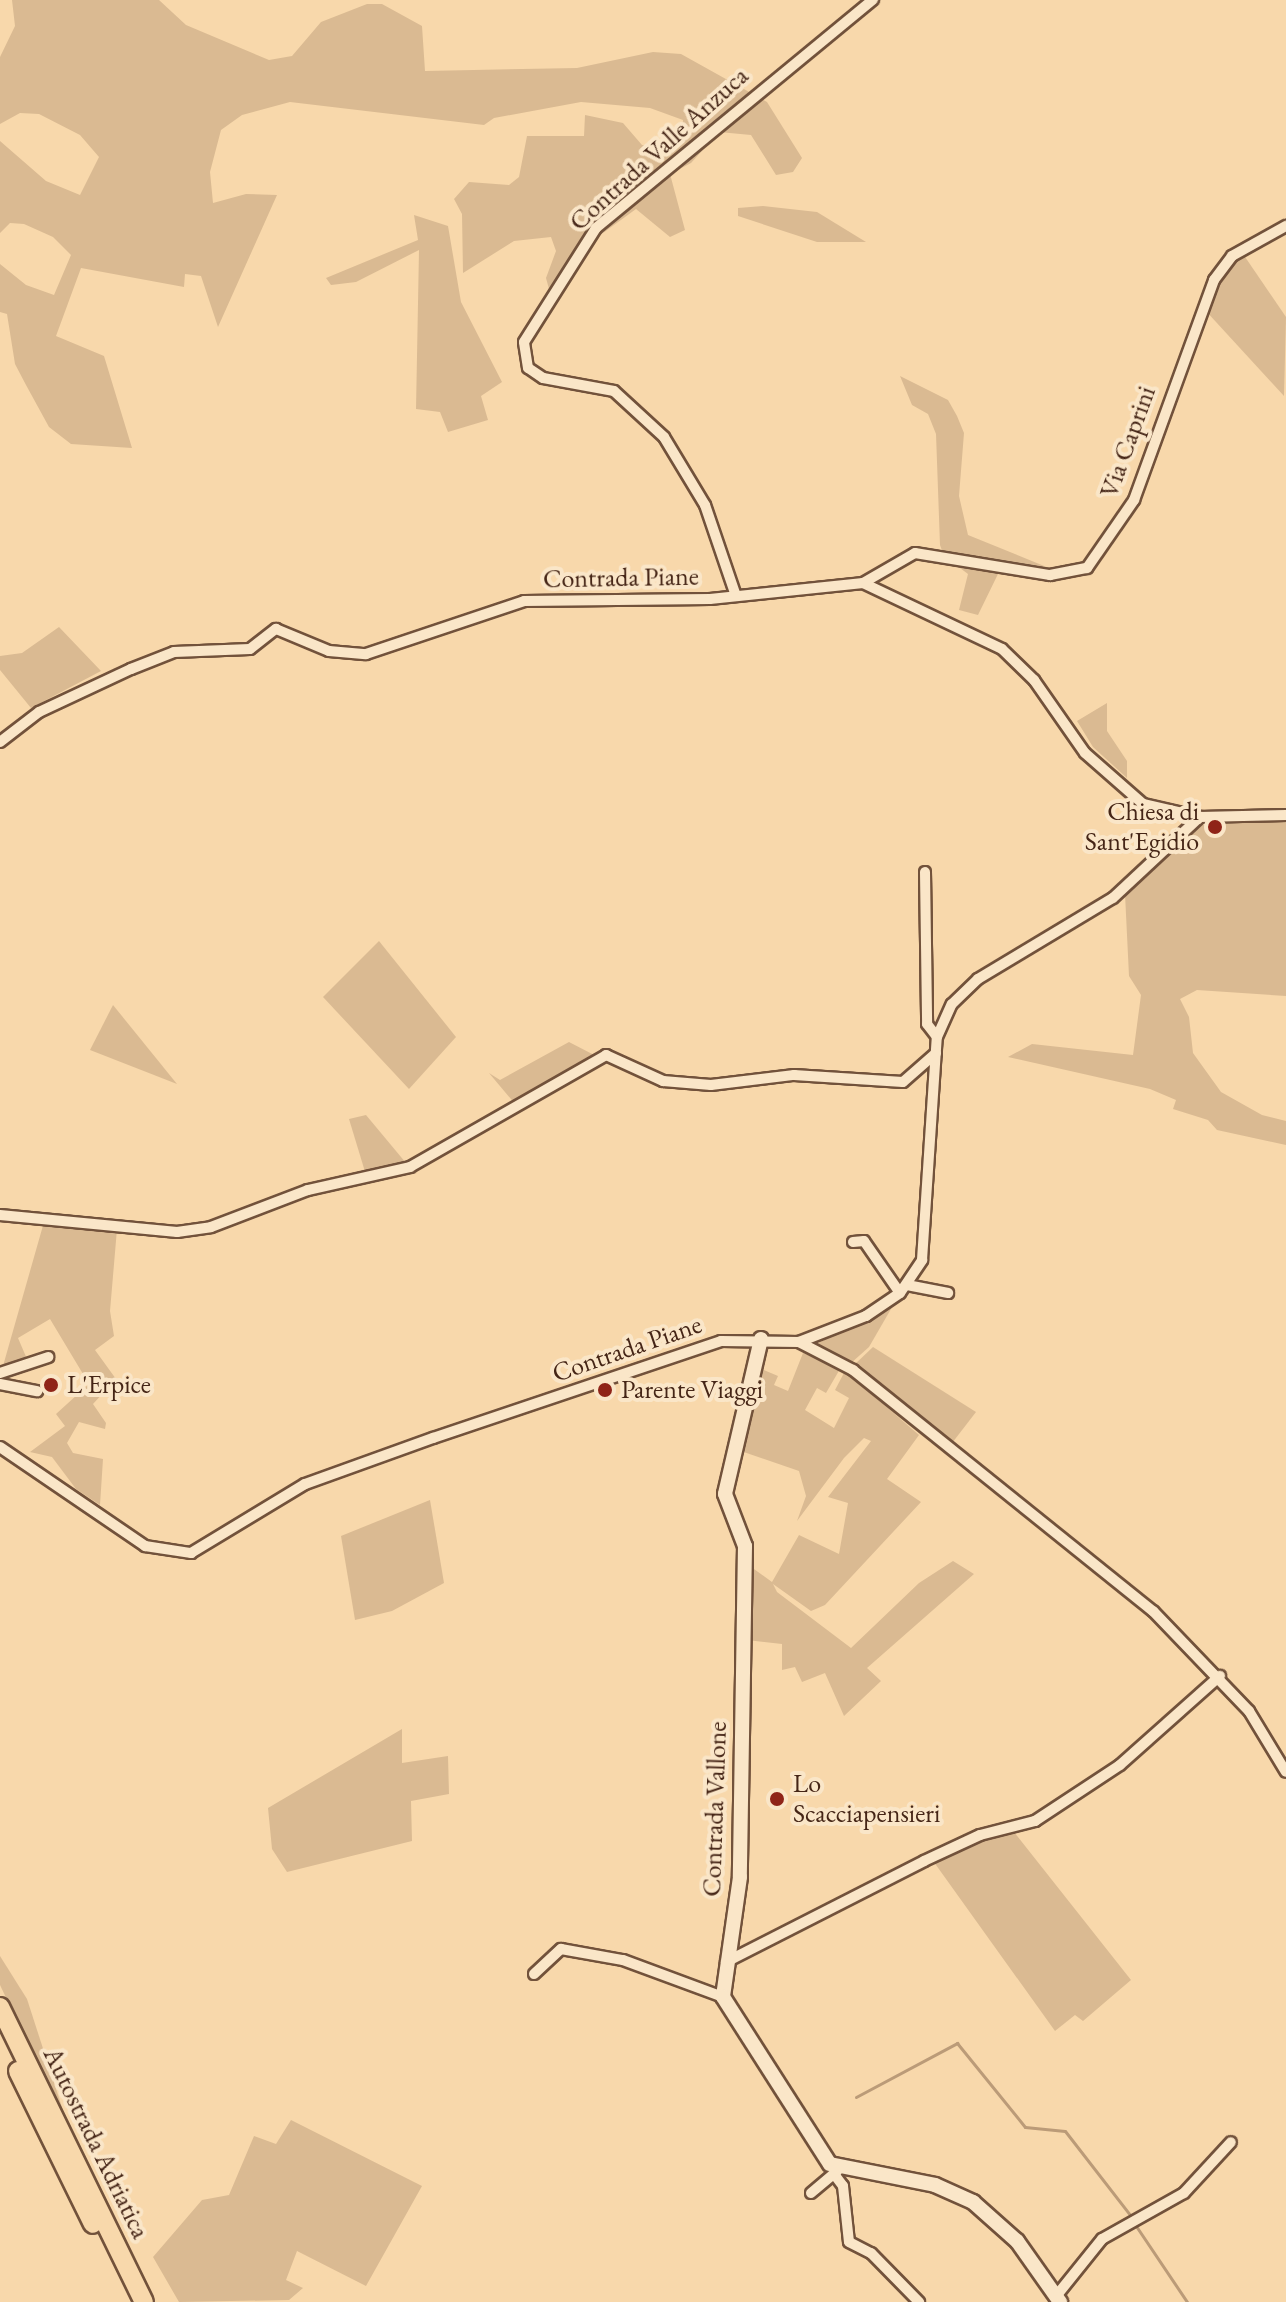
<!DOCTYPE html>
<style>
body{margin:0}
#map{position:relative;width:1286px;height:2302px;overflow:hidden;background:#f8d8ab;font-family:"EB Garamond",serif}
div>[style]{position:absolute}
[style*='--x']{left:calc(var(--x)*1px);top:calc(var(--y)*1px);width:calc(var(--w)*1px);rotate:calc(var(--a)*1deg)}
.green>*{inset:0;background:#daba92}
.stream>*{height:3px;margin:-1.5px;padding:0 1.5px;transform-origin:1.5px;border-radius:1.5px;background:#bb9b78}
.roads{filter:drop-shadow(2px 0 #72523b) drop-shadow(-2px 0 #72523b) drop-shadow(0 2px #72523b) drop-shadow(0 -2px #72523b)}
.street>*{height:10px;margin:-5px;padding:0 5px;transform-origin:5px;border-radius:5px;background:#fae6c8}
.secondary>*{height:14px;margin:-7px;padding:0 7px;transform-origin:7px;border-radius:7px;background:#fae6c8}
.highway>*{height:18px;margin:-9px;padding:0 9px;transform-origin:9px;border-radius:9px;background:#f8d8ab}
.dots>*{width:22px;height:22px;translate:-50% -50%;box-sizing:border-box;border:4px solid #fae6c8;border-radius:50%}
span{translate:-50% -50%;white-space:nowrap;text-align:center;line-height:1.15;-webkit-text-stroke:8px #fae6c8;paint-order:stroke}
.street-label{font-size:26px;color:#452516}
.poi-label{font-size:26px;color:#452516}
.right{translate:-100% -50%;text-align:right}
.left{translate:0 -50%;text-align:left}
</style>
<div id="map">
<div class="green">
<div style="clip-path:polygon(12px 0,159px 0,186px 25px,269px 60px,292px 56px,321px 22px,367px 4px,382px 4px,422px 26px,425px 71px,577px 68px,653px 52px,681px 54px,767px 102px,802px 158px,793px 172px,776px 175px,751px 135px,719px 132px,691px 163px,670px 174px,685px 230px,670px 237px,636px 209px,592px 241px,581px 241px,549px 289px,546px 278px,556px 251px,551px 237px,514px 241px,463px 273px,462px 214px,454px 199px,469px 182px,509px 185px,519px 177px,527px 136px,584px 136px,585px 115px,623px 123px,642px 145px,659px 148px,681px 136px,683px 120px,650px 108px,581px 102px,494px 118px,484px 125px,290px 102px,242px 115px,221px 130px,210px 172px,213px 203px,246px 194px,277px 195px,218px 327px,201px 276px,185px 274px,184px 287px,81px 268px,56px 336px,104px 356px,132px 448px,71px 444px,49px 427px,26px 385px,15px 364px,7px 314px,0 312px,0 264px,26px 285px,54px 295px,71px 255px,53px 237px,24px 224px,10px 223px,0 233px,0 141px,46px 181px,80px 195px,99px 157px,80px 135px,39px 114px,20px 113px,0 124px,0 57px,15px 26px)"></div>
<div style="clip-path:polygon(763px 206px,817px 212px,866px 242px,817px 242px,738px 216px,738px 208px)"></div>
<div style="clip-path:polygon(414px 215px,448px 226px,461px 302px,502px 382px,481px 396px,488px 420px,448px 432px,440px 412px,416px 409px,419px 250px,356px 282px,331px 285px,326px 278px,418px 240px)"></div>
<div style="clip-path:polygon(1241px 251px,1286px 317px,1284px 396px,1205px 310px,1209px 284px)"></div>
<div style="clip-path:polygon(900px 376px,948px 400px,957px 416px,964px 433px,959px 496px,968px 535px,1049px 568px,1056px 582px,998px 574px,978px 615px,959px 610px,968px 574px,944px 556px,940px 545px,936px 434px,928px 414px,912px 405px)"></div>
<div style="clip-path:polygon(59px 627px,101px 671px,31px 708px,0 670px,0 656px,22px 653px)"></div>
<div style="clip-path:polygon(1107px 703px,1107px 731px,1127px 761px,1127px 778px,1093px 747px,1077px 721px)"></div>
<div style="clip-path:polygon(1286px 821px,1286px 996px,1197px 990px,1180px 999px,1189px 1017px,1193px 1053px,1221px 1092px,1262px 1115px,1286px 1121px,1286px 1145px,1217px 1130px,1208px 1120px,1173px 1109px,1176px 1100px,1150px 1089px,1008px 1057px,1032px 1044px,1133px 1055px,1141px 995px,1129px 976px,1125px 894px,1202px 825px)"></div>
<div style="clip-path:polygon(379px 941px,456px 1037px,409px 1089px,323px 997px)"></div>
<div style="clip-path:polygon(113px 1005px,177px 1084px,90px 1050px)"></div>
<div style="clip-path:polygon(569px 1042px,598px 1057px,516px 1105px,489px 1073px,500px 1080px)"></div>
<div style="clip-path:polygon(366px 1115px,406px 1163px,366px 1175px,349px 1119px)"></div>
<div style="clip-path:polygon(44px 1222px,117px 1229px,110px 1311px,114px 1336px,95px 1350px,116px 1379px,93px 1404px,106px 1423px,105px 1429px,79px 1422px,67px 1443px,73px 1453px,103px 1459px,100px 1505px,76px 1489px,52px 1457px,30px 1452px,65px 1426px,56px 1414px,89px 1384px,50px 1319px,18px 1338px,27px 1359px,3px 1366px)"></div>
<div style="clip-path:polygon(895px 1302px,869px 1347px,850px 1364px,813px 1346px)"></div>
<div style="clip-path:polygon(873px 1347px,976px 1412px,949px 1447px,853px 1366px)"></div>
<div style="clip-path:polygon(803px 1353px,840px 1369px,826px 1393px,817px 1388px,805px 1410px,834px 1428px,849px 1398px,835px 1390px,845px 1371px,919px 1435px,887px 1479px,921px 1502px,825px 1605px,811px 1611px,773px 1584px,777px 1592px,851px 1648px,919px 1583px,953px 1561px,974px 1574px,867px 1668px,881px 1681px,844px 1716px,825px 1673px,802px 1682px,795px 1667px,782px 1670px,782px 1644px,747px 1640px,747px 1564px,772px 1582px,799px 1535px,839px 1554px,848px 1503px,828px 1497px,871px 1441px,864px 1438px,844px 1458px,797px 1521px,806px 1496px,799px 1471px,735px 1449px,757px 1367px,778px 1376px,774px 1385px,788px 1391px)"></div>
<div style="clip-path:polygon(430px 1500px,444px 1583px,392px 1611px,355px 1620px,341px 1536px)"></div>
<div style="clip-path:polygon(402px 1729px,402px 1763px,448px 1756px,449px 1794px,411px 1801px,412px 1841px,287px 1872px,272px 1849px,268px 1808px)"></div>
<div style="clip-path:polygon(1014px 1832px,1131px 1980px,1083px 2021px,1075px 2015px,1055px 2031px,931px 1858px,990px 1833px)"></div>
<div style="clip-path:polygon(0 1956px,27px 1999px,70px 2132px,0 1985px)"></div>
<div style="clip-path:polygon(291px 2120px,422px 2186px,366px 2286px,297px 2251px,286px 2280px,303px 2288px,289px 2300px,179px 2302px,153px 2257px,202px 2200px,229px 2195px,254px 2136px,276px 2144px)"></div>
</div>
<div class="stream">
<div style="--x:856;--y:2097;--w:115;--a:-28.1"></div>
<div style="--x:957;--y:2043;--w:108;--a:51"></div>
<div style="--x:1025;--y:2127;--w:40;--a:5.7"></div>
<div style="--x:1065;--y:2131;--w:108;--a:52.2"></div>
<div style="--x:1134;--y:2223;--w:95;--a:56.1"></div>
</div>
<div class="roads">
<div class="street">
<div style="--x:863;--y:583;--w:60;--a:-30"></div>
<div style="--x:915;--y:553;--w:137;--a:9.3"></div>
<div style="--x:1050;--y:575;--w:38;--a:-11"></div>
<div style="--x:1087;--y:568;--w:83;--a:-55.3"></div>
<div style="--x:1134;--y:500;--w:234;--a:-70"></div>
<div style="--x:1214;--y:280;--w:30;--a:-53"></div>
<div style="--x:1232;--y:256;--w:62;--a:-29.1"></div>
<div style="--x:736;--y:596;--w:96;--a:-108.8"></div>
<div style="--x:705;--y:505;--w:79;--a:-121.1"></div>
<div style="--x:664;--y:437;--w:68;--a:-137.4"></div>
<div style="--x:614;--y:391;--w:72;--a:-169.6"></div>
<div style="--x:543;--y:378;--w:18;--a:-146"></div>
<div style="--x:528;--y:368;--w:26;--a:-99"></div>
<div style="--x:524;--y:342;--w:135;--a:-57.7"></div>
<div style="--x:596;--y:228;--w:359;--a:-39.5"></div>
<div style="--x:0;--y:742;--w:49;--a:-37.6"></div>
<div style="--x:39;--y:712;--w:102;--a:-25.1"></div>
<div style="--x:131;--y:669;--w:46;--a:-21.6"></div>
<div style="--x:174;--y:652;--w:76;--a:-2.3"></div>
<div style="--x:250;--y:649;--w:33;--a:-38"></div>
<div style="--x:276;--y:629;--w:57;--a:22.5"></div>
<div style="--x:329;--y:651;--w:37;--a:5"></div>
<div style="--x:366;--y:654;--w:167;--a:-18.5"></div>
<div style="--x:524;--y:601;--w:186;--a:-0.6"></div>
<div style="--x:710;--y:599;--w:154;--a:-6"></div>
<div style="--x:863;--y:583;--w:154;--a:25.4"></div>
<div style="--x:1002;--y:649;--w:45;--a:44.1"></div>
<div style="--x:1034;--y:680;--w:89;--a:55.1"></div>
<div style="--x:1085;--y:753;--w:77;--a:41.3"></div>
<div style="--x:1143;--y:804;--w:58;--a:12.8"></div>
<div style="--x:1200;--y:817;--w:86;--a:-1.3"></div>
<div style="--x:925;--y:872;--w:152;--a:89.2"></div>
<div style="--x:927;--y:1024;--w:16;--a:52"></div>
<div style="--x:0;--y:1215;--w:178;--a:5.5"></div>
<div style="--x:177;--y:1232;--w:34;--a:-8"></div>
<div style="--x:211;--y:1227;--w:104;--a:-20.9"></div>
<div style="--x:308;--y:1190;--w:105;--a:-12.7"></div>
<div style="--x:410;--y:1167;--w:226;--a:-29.7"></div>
<div style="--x:606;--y:1055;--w:63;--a:24.5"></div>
<div style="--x:663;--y:1081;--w:48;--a:4.8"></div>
<div style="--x:711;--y:1085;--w:84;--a:-6.9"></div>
<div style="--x:794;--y:1075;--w:109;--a:3.7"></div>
<div style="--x:903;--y:1082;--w:44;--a:-41.3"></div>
<div style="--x:853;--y:1242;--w:11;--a:-5"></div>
<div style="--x:864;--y:1241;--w:63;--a:55.3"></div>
<div style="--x:907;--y:1285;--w:42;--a:11"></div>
<div style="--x:799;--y:1342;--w:61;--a:27.4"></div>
<div style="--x:853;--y:1370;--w:385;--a:38.8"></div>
<div style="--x:1153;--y:1611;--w:139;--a:46.2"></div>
<div style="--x:1249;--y:1711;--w:71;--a:58.8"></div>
<div style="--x:0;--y:1373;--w:51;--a:-18.4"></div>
<div style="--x:0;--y:1384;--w:38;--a:11"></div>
<div style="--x:0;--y:1447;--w:176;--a:34.3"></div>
<div style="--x:145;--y:1546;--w:47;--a:8.7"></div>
<div style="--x:191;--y:1553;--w:133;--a:-31.2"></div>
<div style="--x:305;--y:1484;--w:136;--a:-19.8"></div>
<div style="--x:433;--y:1438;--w:304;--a:-18.6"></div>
<div style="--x:721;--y:1341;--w:78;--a:0.7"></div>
<div style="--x:799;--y:1342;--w:72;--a:-21.2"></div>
<div style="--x:866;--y:1316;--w:41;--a:-34.1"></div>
<div style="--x:900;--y:1293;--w:40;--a:-56"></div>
<div style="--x:922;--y:1260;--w:224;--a:-86.2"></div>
<div style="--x:937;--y:1037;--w:36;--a:-66"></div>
<div style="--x:952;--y:1004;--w:36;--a:-44"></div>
<div style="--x:978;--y:979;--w:157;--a:-31"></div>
<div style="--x:1113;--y:898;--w:119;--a:-43"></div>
<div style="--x:726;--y:1962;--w:222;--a:-27"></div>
<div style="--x:924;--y:1861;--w:62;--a:-24.9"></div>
<div style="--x:980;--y:1835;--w:57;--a:-14.3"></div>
<div style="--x:1035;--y:1821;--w:102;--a:-33.4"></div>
<div style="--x:1120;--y:1765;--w:134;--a:-41.7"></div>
<div style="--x:534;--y:1974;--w:37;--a:-43"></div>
<div style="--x:561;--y:1949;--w:63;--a:10.1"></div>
<div style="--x:623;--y:1960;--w:107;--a:20.3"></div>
<div style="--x:834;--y:2174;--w:15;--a:53"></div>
<div style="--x:843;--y:2186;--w:56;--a:83.9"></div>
<div style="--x:849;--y:2242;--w:25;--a:27"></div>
<div style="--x:871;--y:2253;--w:69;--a:45.6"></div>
<div style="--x:811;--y:2193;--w:34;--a:-40"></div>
<div style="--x:1057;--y:2295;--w:72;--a:-51.2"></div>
<div style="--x:1102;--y:2239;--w:94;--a:-29.3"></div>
<div style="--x:1184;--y:2193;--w:69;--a:-47.3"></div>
</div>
<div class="secondary">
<div style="--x:761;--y:1339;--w:159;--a:103.1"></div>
<div style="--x:725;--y:1494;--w:56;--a:69"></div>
<div style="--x:745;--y:1546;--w:331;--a:90.9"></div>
<div style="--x:740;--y:1877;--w:121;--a:98.1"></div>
<div style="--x:723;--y:1997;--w:198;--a:57.4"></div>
<div style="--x:830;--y:2164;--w:107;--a:11.3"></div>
<div style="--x:935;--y:2185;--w:42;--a:24.1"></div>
<div style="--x:973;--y:2202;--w:59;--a:41.6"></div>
<div style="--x:1017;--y:2241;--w:75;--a:54.8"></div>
</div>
<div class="highway">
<div style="--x:0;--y:2007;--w:328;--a:64"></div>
<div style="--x:18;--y:2071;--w:170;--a:63.9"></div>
</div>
</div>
<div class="dots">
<div style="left:1215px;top:827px;background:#8f2418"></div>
<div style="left:51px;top:1385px;background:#8f2418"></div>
<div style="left:605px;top:1390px;background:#8f2418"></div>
<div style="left:777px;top:1799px;background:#8f2418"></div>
</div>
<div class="street-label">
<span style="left:659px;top:149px;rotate:-42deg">Contrada Valle Anzuca</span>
<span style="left:1128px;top:442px;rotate:-70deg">Via Caprini</span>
<span style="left:621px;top:578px;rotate:-1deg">Contrada Piane</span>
<span style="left:627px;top:1349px;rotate:-19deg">Contrada Piane</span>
<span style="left:715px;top:1809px;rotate:-88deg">Contrada Vallone</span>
<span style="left:96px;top:2143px;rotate:64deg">Autostrada Adriatica</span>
</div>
<div class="poi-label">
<span class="right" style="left:1199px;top:827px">Chiesa di<br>Sant'Egidio</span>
<span class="left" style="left:67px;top:1385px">L'Erpice</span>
<span class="left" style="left:621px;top:1390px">Parente Viaggi</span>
<span class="left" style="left:793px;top:1799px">Lo<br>Scacciapensieri</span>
</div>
</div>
